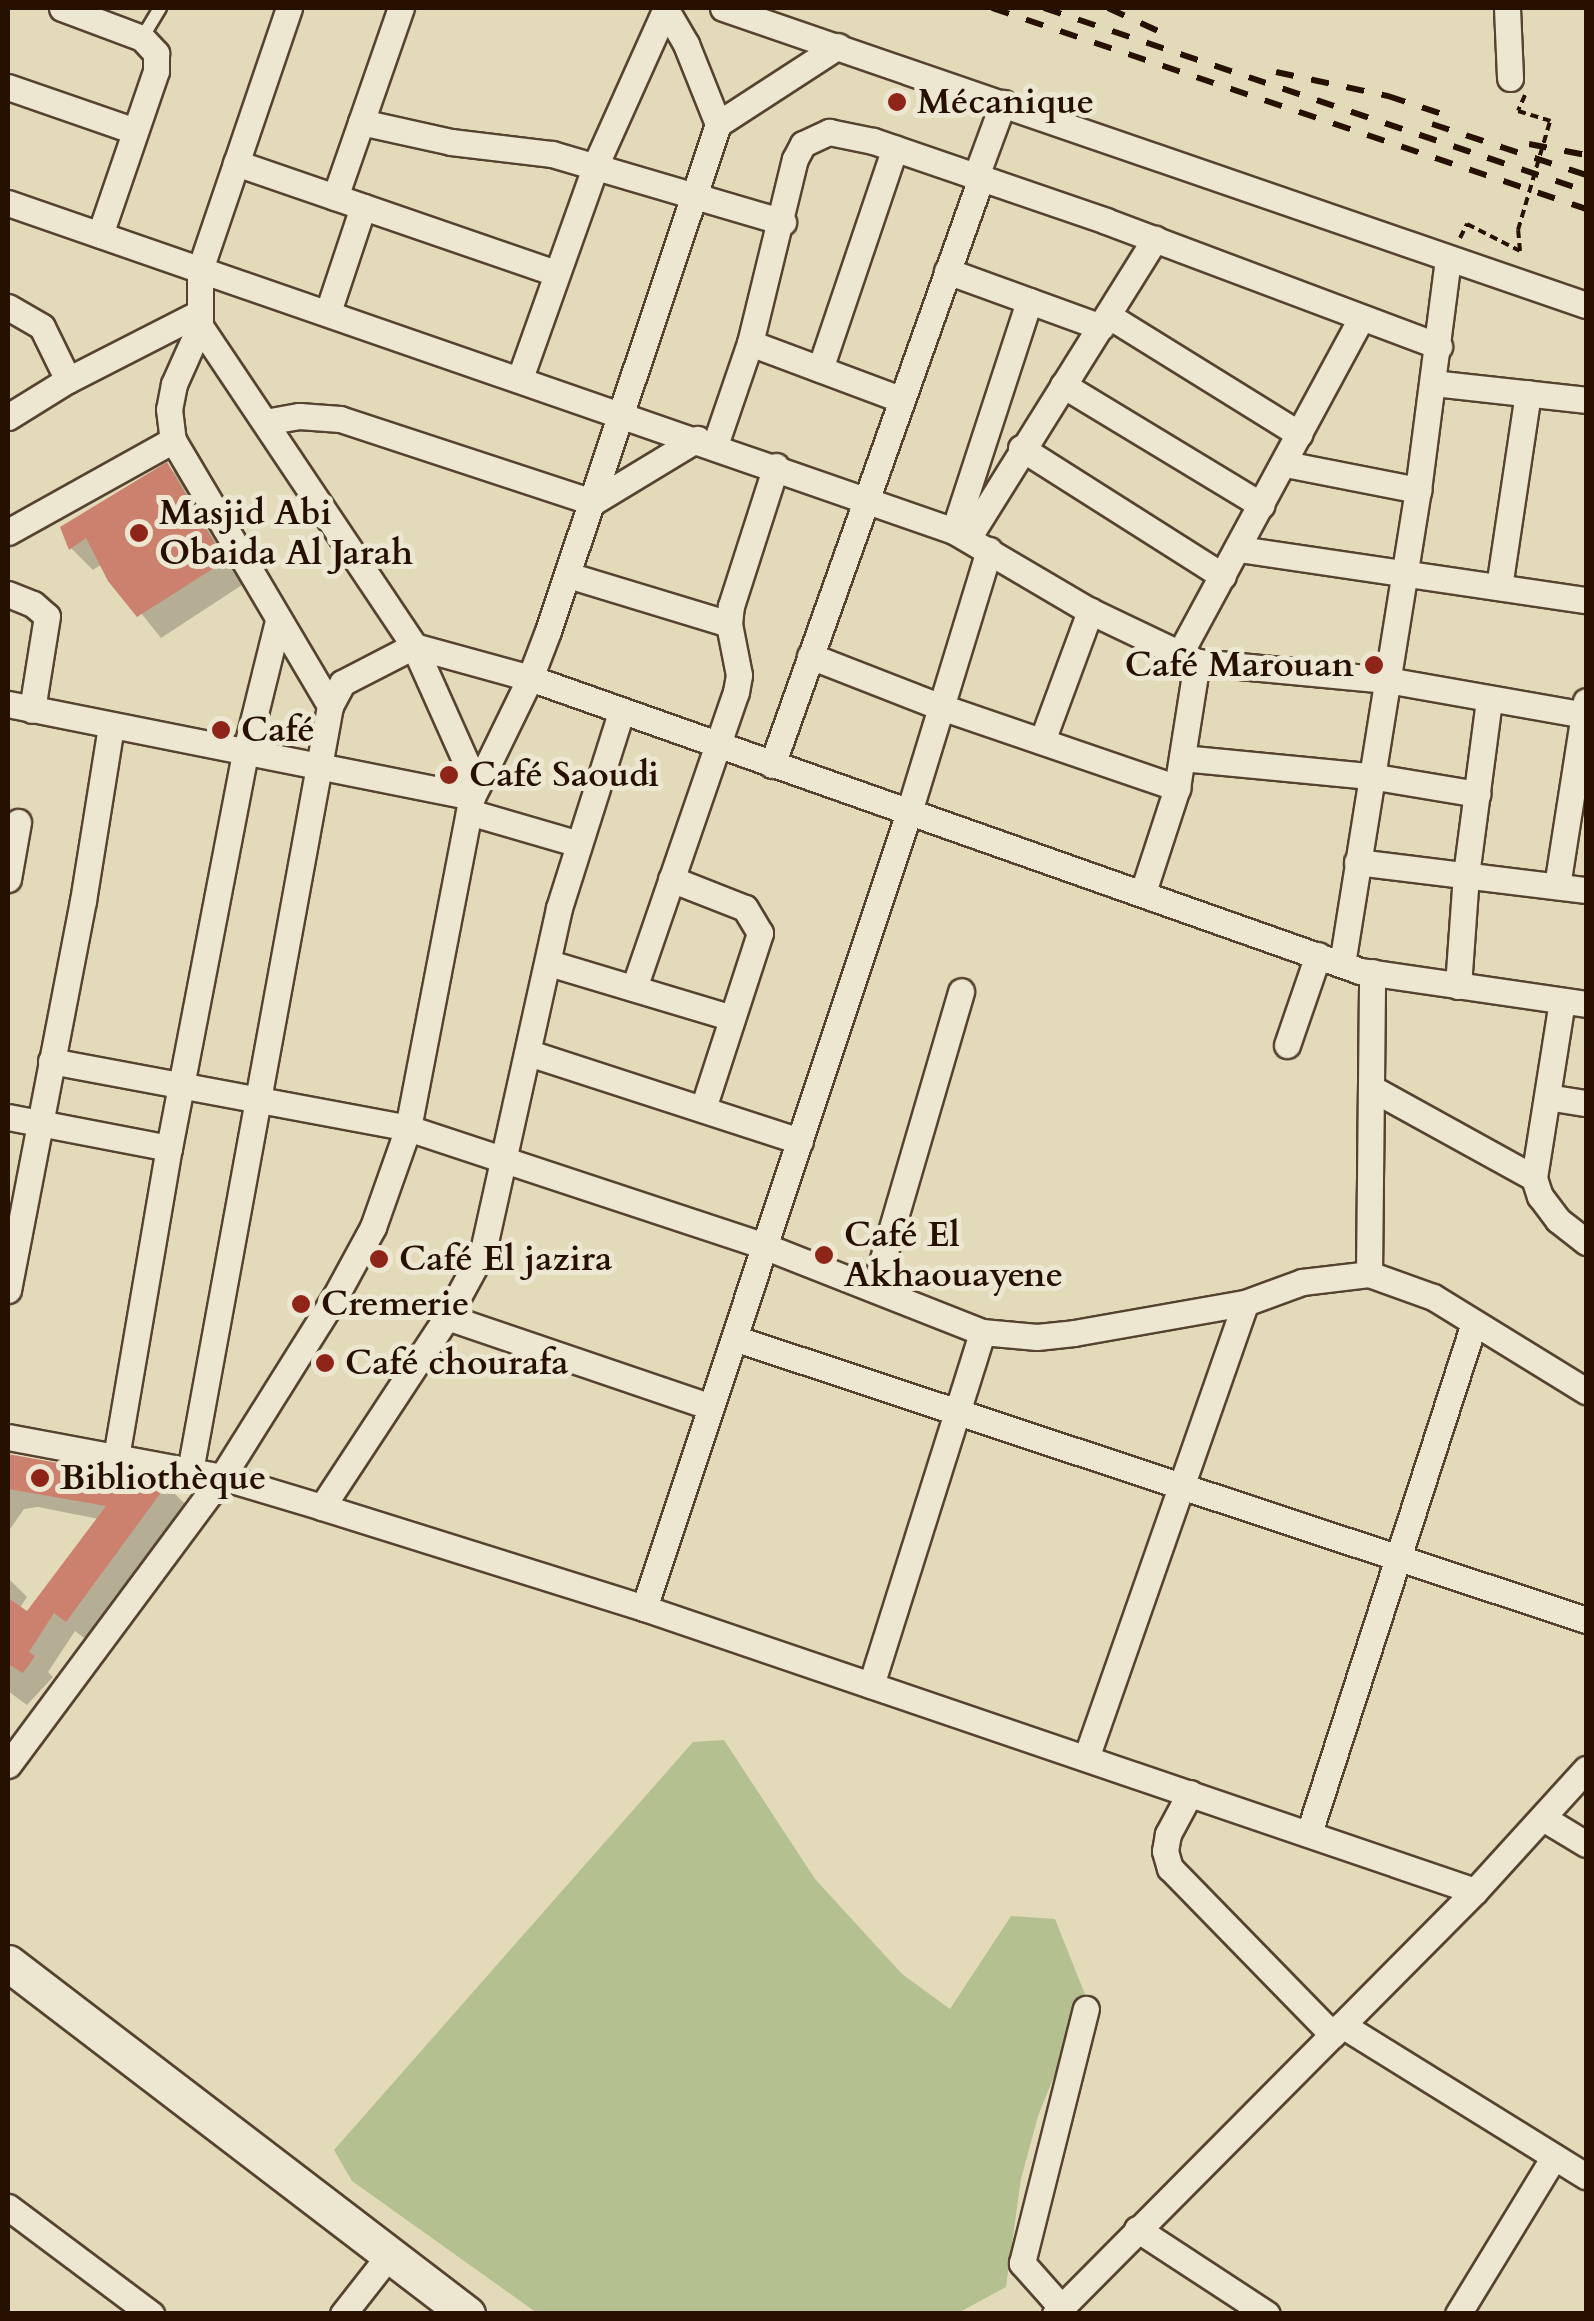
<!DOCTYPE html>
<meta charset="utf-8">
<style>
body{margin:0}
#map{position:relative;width:1594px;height:2321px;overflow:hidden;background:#e3daba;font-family:Cardo,serif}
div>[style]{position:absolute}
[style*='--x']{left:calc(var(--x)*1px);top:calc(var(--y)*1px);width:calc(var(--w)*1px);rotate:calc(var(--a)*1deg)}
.green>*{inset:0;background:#b4c090}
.shadow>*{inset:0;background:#0003}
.building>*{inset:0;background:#cb816d}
.path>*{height:4px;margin-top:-2px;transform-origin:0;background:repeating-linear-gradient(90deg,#261101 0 8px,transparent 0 13px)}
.roads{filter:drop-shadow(2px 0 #55432f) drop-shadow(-2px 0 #55432f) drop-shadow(0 2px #55432f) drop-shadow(0 -2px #55432f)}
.service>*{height:12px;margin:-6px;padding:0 6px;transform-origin:6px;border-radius:6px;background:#ede7d2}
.minor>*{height:25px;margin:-12.5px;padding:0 12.5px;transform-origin:12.5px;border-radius:12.5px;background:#ede7d2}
.secondary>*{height:35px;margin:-17.5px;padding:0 17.5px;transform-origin:17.5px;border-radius:17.5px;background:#ede7d2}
.rail>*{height:6px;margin-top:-3px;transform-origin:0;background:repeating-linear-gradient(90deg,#261101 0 18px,transparent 0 36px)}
.path-bridge>*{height:4px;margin-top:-2px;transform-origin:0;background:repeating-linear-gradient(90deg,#261101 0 8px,transparent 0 13px)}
.dots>*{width:28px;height:28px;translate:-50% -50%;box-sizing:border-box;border:5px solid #ede7d2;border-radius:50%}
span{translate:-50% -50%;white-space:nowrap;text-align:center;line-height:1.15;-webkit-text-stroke:10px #ede7d2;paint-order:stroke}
.poi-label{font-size:35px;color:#261101;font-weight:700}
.left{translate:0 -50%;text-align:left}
.right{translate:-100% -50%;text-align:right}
.frame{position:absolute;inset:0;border:10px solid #261101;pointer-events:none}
</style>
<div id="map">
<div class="green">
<div style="clip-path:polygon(724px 1740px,815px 1879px,902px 1974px,950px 2009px,1011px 1916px,1055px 1919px,1086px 1997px,1038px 2116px,1021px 2179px,1006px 2287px,958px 2313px,537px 2313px,352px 2181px,334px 2150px,693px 1742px)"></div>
</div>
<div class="shadow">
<div style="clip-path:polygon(167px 465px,189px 487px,245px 583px,161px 638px,102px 564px,93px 570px,71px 548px)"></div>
<div style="clip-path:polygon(8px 1457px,167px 1486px,186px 1505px,87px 1640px,75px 1631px,48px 1672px,53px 1677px,27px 1705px,8px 1691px,8px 1578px,27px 1597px,19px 1609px,28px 1615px,99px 1519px,38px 1507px,24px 1509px,8px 1532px)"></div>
</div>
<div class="building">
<div style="clip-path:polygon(167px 462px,225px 561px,137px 617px,108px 581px,86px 538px,69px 550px,60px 527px)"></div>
<div style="clip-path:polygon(8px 1454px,168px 1483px,66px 1622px,54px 1613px,29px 1652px,35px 1656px,23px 1673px,8px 1664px,8px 1598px,27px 1611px,106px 1506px,8px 1489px)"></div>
</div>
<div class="path">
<div style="--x:1525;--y:95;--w:17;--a:114"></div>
<div style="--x:1518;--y:111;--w:34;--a:17"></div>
<div style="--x:1460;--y:238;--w:16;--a:-63"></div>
<div style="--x:1467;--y:224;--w:59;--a:27"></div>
<div style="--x:1520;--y:251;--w:21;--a:-95"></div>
</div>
<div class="roads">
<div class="service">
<div style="--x:142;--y:38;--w:35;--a:-59"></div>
</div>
<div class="minor">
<div style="--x:62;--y:8;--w:85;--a:20.6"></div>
<div style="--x:142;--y:38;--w:21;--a:47"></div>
<div style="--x:156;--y:53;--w:18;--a:90"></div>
<div style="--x:156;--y:71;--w:173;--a:108.9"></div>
<div style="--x:289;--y:8;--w:277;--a:108.8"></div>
<div style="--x:200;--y:270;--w:56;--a:90"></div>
<div style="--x:200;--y:326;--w:385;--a:56.2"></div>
<div style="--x:414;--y:646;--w:154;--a:65.9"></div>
<div style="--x:665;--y:8;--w:42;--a:59.7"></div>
<div style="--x:686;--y:44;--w:86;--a:68.2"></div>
<div style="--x:723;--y:8;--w:913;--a:18.99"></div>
<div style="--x:1507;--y:8;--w:70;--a:87.5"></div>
<div style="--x:8;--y:87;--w:134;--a:19.1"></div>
<div style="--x:361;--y:122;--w:92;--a:12.5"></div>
<div style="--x:451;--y:142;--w:102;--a:6.8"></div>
<div style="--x:552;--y:154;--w:241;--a:16.4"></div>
<div style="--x:236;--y:163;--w:337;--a:19"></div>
<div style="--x:976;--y:176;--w:78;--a:-69.7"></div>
<div style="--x:335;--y:197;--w:200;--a:-70.8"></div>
<div style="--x:8;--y:203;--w:1001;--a:19.12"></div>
<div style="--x:954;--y:531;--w:158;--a:30.5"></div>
<div style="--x:1090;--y:611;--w:119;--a:25.5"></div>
<div style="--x:1197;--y:662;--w:191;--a:5.4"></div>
<div style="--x:1387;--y:680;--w:202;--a:10"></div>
<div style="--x:947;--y:271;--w:164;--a:20"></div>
<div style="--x:8;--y:307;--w:39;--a:30"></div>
<div style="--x:42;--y:327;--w:59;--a:63.9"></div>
<div style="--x:328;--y:312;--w:111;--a:-71.6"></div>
<div style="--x:1109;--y:316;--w:224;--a:31.8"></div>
<div style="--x:200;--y:326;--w:64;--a:114.1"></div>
<div style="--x:174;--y:384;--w:25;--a:101"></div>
<div style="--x:169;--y:409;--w:31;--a:83"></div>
<div style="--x:173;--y:440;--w:309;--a:59.4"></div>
<div style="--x:750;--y:343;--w:160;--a:20.5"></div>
<div style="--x:820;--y:369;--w:233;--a:-71.3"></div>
<div style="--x:520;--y:378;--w:227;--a:-70.4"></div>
<div style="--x:596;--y:164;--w:171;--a:-65.8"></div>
<div style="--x:1433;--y:383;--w:154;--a:6.3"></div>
<div style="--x:1063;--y:385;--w:232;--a:31.2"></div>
<div style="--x:8;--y:417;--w:70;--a:-31.7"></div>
<div style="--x:68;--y:380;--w:147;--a:-27.1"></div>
<div style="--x:265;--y:422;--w:35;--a:-10"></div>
<div style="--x:299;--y:416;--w:41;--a:4.2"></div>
<div style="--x:340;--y:419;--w:266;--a:18.2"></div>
<div style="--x:593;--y:502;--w:122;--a:-31.2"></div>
<div style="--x:715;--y:445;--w:108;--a:-71.1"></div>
<div style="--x:750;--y:343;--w:189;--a:-76.3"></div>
<div style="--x:795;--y:159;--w:17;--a:-62"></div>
<div style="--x:803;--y:144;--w:29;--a:-25"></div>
<div style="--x:829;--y:132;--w:45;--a:11.6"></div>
<div style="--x:873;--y:141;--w:246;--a:18.9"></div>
<div style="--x:1106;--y:221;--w:356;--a:20.6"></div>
<div style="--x:1021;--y:448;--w:239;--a:32.4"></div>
<div style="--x:1285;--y:464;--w:136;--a:11.1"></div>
<div style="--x:954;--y:531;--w:242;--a:-71.9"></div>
<div style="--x:8;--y:532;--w:189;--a:-29.1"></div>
<div style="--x:968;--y:538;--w:353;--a:-58"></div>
<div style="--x:1239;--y:549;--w:351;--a:8.4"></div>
<div style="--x:568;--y:575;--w:168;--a:16.9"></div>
<div style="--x:1499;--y:587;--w:196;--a:-81.5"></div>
<div style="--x:8;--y:594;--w:27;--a:22"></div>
<div style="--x:33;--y:604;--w:18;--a:41"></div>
<div style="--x:47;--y:616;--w:95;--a:99.1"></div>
<div style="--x:1179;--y:655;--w:383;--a:-61.6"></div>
<div style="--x:810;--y:656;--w:141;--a:21.3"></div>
<div style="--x:941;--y:707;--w:250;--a:18.9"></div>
<div style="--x:8;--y:704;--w:473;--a:11.3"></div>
<div style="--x:1042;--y:741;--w:139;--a:-69.7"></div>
<div style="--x:1182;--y:758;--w:189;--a:5.5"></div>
<div style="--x:1370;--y:776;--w:109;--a:9.5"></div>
<div style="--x:772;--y:765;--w:623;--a:-70.4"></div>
<div style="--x:469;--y:812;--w:111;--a:16.2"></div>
<div style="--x:1357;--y:862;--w:231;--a:7"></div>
<div style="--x:8;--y:879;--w:58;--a:-80"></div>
<div style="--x:671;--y:879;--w:79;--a:21.4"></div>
<div style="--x:745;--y:908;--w:29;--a:59"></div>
<div style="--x:760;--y:933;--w:184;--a:108"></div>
<div style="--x:1557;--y:886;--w:187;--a:-81.1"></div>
<div style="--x:1143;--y:892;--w:109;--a:-71.9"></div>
<div style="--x:1177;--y:788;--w:128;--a:-81"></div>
<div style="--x:549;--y:963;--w:191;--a:16.7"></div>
<div style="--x:1342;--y:964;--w:480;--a:-80.9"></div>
<div style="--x:1418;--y:490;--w:232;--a:-82.6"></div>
<div style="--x:1458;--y:986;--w:111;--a:-85.9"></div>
<div style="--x:1466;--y:875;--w:176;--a:-82.5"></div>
<div style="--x:634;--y:988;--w:313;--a:-71"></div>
<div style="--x:736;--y:692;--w:17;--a:-80"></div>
<div style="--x:739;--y:675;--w:52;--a:-101.1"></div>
<div style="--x:729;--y:624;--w:18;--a:-84"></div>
<div style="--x:731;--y:606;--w:147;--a:-72.2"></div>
<div style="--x:1562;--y:1001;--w:179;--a:99"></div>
<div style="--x:1534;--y:1178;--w:19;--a:72"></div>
<div style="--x:1540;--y:1196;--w:30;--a:53"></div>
<div style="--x:1558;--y:1220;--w:36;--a:38"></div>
<div style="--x:1287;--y:1045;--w:95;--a:-71"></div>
<div style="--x:529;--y:1053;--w:285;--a:18"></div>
<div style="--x:51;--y:1061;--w:363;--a:10.6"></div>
<div style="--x:408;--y:1128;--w:375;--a:18.3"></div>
<div style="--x:764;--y:1246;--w:234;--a:21.5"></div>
<div style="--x:982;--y:1332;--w:55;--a:5.2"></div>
<div style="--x:1037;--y:1337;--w:37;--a:-6"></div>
<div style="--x:1074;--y:1333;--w:174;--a:-10"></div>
<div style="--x:1245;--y:1303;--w:61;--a:-20.2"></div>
<div style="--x:1302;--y:1282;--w:67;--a:-6.8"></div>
<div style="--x:1369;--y:1274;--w:68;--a:19.8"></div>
<div style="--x:1433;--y:1297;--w:180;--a:31.6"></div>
<div style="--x:1373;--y:1089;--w:184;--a:28.9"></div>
<div style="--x:1547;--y:1097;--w:39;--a:9"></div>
<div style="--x:8;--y:1117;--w:164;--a:10.9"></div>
<div style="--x:1369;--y:1274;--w:302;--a:-89.4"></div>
<div style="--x:875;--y:1286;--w:307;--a:-73.7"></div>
<div style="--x:8;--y:1290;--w:396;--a:-79.1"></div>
<div style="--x:83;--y:901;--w:176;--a:-80.9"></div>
<div style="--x:447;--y:1317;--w:277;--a:18.8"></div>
<div style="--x:734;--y:1338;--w:897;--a:18.31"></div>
<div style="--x:8;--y:1437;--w:218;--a:10.6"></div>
<div style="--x:222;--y:1477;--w:104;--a:16.7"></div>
<div style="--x:322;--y:1507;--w:337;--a:17.4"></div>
<div style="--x:644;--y:1608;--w:878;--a:18.81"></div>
<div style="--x:116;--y:1457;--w:314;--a:-80.3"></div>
<div style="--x:169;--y:1148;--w:401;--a:-79.1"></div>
<div style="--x:245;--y:754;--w:137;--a:-76.1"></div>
<div style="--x:190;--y:1471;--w:778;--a:-79.63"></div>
<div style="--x:330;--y:706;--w:26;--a:-62"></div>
<div style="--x:342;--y:683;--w:81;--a:-27.2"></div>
<div style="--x:414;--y:646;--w:120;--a:15.4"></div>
<div style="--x:530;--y:678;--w:880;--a:19.44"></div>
<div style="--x:1360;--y:971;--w:228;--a:8.3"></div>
<div style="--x:322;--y:1507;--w:227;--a:-56.7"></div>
<div style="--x:447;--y:1317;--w:75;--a:-61.4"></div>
<div style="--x:483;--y:1251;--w:351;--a:-77.5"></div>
<div style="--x:559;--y:908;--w:206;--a:-72.4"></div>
<div style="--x:644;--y:1608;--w:839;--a:-71.59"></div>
<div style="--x:909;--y:812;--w:274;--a:-73"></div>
<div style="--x:871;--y:1685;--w:370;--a:-72.5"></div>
<div style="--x:1086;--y:1758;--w:482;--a:-70.7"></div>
<div style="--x:8;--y:1765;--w:359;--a:-53.4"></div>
<div style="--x:222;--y:1477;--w:213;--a:-57.9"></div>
<div style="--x:335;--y:1297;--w:80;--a:-61.5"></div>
<div style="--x:373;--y:1227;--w:105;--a:-70.5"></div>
<div style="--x:408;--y:1128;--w:337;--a:-79.1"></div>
<div style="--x:472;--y:797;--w:132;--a:-64"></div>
<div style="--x:530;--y:678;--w:50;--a:-69"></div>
<div style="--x:548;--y:631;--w:535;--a:-71.46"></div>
<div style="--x:718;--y:124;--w:143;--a:-33"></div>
<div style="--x:1190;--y:1793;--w:47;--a:118.2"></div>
<div style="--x:1168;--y:1834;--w:17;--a:100"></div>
<div style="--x:1165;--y:1851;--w:18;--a:74"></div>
<div style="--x:1170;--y:1868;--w:233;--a:45.7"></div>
<div style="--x:1543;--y:1818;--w:50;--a:31.2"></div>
<div style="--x:1309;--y:1833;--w:536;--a:-72.07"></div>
<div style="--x:1342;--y:2025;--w:287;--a:31.8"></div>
<div style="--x:8;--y:2207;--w:179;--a:36.8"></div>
<div style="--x:1137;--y:2229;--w:155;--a:33.2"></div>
<div style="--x:1061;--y:2307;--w:59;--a:-131.6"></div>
<div style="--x:1022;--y:2263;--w:262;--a:-75.9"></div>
<div style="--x:343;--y:2314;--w:76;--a:-51.9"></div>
<div style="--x:1055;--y:2314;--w:596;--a:-45.2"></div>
<div style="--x:1475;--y:1891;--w:165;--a:-47.7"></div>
<div style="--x:1458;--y:2314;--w:184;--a:-58.6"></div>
</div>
<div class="secondary">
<div style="--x:8;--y:1963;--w:578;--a:37.41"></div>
</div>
</div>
<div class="rail">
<div style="--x:992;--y:8;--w:627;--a:18.69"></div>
<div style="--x:1044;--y:8;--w:572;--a:18.66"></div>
<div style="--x:1108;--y:8;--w:69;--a:24.7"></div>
<div style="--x:1276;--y:72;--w:115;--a:12.1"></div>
<div style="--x:1388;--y:96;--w:70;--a:18.4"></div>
<div style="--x:1432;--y:124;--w:162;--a:18.3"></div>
<div style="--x:1529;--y:144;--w:58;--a:10.9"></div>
</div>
<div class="path-bridge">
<div style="--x:1518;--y:230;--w:114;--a:-73.6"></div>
</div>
<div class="dots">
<div style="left:897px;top:102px;background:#8f2418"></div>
<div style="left:139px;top:533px;background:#8f2418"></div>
<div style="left:1374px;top:665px;background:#8f2418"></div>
<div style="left:221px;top:730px;background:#8f2418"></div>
<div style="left:449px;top:775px;background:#8f2418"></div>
<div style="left:824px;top:1255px;background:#8f2418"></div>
<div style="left:379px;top:1259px;background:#8f2418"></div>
<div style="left:301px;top:1304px;background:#8f2418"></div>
<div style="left:325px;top:1363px;background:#8f2418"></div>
<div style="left:40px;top:1478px;background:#8f2418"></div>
</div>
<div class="poi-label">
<span class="left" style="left:917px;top:102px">Mécanique</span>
<span class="left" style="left:159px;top:533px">Masjid Abi<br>Obaida Al Jarah</span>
<span class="right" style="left:1354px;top:665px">Café Marouan</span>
<span class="left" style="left:241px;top:730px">Café</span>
<span class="left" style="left:469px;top:775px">Café Saoudi</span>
<span class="left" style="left:844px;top:1255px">Café El<br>Akhaouayene</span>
<span class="left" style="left:399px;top:1259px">Café El jazira</span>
<span class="left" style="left:321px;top:1304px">Cremerie</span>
<span class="left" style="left:345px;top:1363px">Café chourafa</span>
<span class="left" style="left:60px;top:1478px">Bibliothèque</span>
</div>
<div class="frame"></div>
</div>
